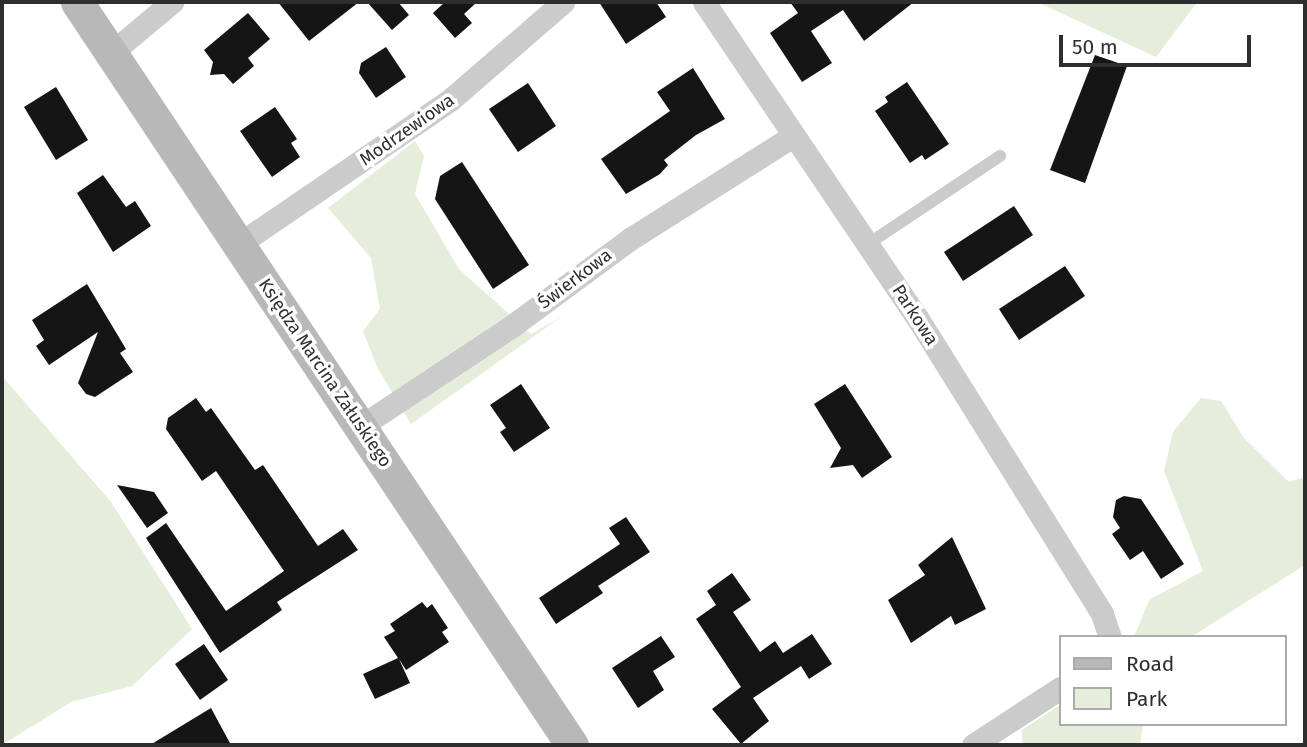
<!DOCTYPE html>
<meta charset="utf-8">
<style>
body{margin:0}
#map{position:relative;width:1307px;height:747px;overflow:hidden;background:#fff;font-family:"Fira Sans",sans-serif}
div>[style]{position:absolute}
[style*='--x']{left:calc(var(--x)*1px);top:calc(var(--y)*1px);width:calc(var(--w)*1px);rotate:calc(var(--a)*1deg)}
.green>*{inset:0;background:#e5eddb}
.building>*{inset:0;background:#151515}
.lane>*{height:12px;margin:-6px;padding:0 6px;transform-origin:6px;border-radius:6px;background:#cbcbcb}
.street>*{height:23px;margin:-11.5px;padding:0 11.5px;transform-origin:11.5px;border-radius:11.5px;background:#cbcbcb}
.secondary>*{height:33px;margin:-16.5px;padding:0 16.5px;transform-origin:16.5px;border-radius:16.5px;background:#b8b8b8}
span{translate:-50% -50%;white-space:nowrap;text-align:center;line-height:1.15;-webkit-text-stroke:7px #fff;paint-order:stroke}
.street-label{font-size:18px;color:#2e2e2e}
.frame{position:absolute;inset:0;border:4px solid #2e2e2e;pointer-events:none}
.legend{position:absolute;left:1059px;top:635px;width:228px;height:91px;box-sizing:border-box;background:#fff;border:2px solid #ababab;margin:0;padding:9px 12px;list-style:none;font-size:21px;color:#2e2e2e}
.legend li{display:flex;align-items:center;gap:14px;height:35px}
.legend b{width:35px;border:2px solid #ababab}
.scale{position:absolute;left:1059px;top:35px;width:192px;height:32px;box-sizing:border-box;border:4px solid #2e2e2e;border-top:0;padding-left:9px;font-size:21px;line-height:24px;white-space:nowrap;color:#2e2e2e;-webkit-text-stroke:5px #fff;paint-order:stroke}
</style>
<div id="map">
<div class="green">
<div style="clip-path:polygon(1037px 2px,1205px 2px,1195px 5px,1156px 57px)"></div>
<div style="clip-path:polygon(415px 141px,424px 156px,415px 194px,459px 269px,531px 334px,561px 317px,411px 424px,377px 367px,363px 331px,380px 309px,371px 258px,328px 208px)"></div>
<div style="clip-path:polygon(2px 376px,111px 502px,192px 629px,132px 686px,71px 702px,2px 745px)"></div>
<div style="clip-path:polygon(1201px 398px,1221px 401px,1244px 438px,1289px 482px,1305px 477px,1305px 565px,1191px 637px,1134px 637px,1149px 600px,1203px 571px,1164px 471px,1173px 432px)"></div>
<div style="clip-path:polygon(1060px 705px,1060px 724px,1143px 724px,1140px 745px,1022px 745px,1022px 730px)"></div>
</div>
<div class="building">
<div style="clip-path:polygon(278px 2px,359px 2px,309px 41px)"></div>
<div style="clip-path:polygon(367px 2px,398px 2px,409px 15px,392px 30px)"></div>
<div style="clip-path:polygon(445px 2px,477px 2px,464px 14px,472px 23px,455px 38px,433px 13px)"></div>
<div style="clip-path:polygon(599px 2px,656px 2px,666px 17px,626px 44px)"></div>
<div style="clip-path:polygon(790px 2px,914px 2px,864px 41px,843px 10px,811px 31px,832px 63px,802px 82px,770px 33px,798px 13px)"></div>
<div style="clip-path:polygon(248px 13px,270px 39px,248px 58px,254px 66px,233px 84px,224px 74px,210px 75px,213px 62px,204px 50px)"></div>
<div style="clip-path:polygon(386px 47px,406px 77px,376px 98px,359px 73px,361px 63px)"></div>
<div style="clip-path:polygon(1095px 55px,1127px 66px,1085px 183px,1050px 170px)"></div>
<div style="clip-path:polygon(693px 68px,725px 119px,696px 135px,664px 160px,668px 165px,660px 174px,626px 194px,601px 159px,670px 111px,657px 92px)"></div>
<div style="clip-path:polygon(907px 82px,949px 144px,925px 160px,922px 155px,910px 163px,875px 111px,888px 102px,885px 97px)"></div>
<div style="clip-path:polygon(528px 83px,556px 126px,518px 152px,489px 109px)"></div>
<div style="clip-path:polygon(56px 87px,88px 140px,56px 160px,24px 107px)"></div>
<div style="clip-path:polygon(275px 107px,297px 139px,291px 143px,300px 157px,272px 177px,240px 131px)"></div>
<div style="clip-path:polygon(462px 162px,529px 265px,493px 289px,435px 199px,440px 176px)"></div>
<div style="clip-path:polygon(103px 175px,126px 207px,135px 201px,151px 226px,113px 252px,77px 193px)"></div>
<div style="clip-path:polygon(1014px 206px,1033px 235px,963px 281px,944px 252px)"></div>
<div style="clip-path:polygon(1065px 266px,1085px 296px,1019px 340px,999px 309px)"></div>
<div style="clip-path:polygon(87px 284px,126px 349px,120px 353px,133px 372px,95px 397px,86px 394px,78px 383px,98px 332px,49px 365px,36px 346px,44px 340px,32px 320px)"></div>
<div style="clip-path:polygon(521px 384px,550px 428px,514px 452px,500px 432px,506px 428px,490px 405px)"></div>
<div style="clip-path:polygon(845px 384px,892px 457px,862px 478px,853px 465px,830px 468px,841px 448px,814px 404px)"></div>
<div style="clip-path:polygon(196px 398px,206px 412px,211px 408px,255px 470px,263px 465px,318px 546px,343px 529px,358px 550px,277px 602px,282px 610px,220px 653px,146px 538px,166px 523px,226px 611px,284px 571px,216px 471px,202px 481px,166px 429px,168px 418px)"></div>
<div style="clip-path:polygon(117px 485px,154px 492px,168px 513px,147px 528px)"></div>
<div style="clip-path:polygon(1124px 496px,1141px 499px,1184px 564px,1161px 579px,1143px 551px,1130px 560px,1112px 534px,1120px 528px,1113px 517px,1116px 500px)"></div>
<div style="clip-path:polygon(626px 517px,650px 552px,598px 586px,603px 593px,556px 624px,539px 598px,620px 544px,609px 528px)"></div>
<div style="clip-path:polygon(952px 537px,986px 609px,955px 625px,951px 616px,911px 643px,888px 600px,925px 575px,918px 565px)"></div>
<div style="clip-path:polygon(732px 573px,751px 600px,733px 612px,760px 652px,775px 641px,783px 653px,812px 634px,832px 664px,809px 679px,801px 666px,753px 698px,769px 721px,741px 744px,712px 709px,741px 687px,696px 619px,716px 605px,707px 591px)"></div>
<div style="clip-path:polygon(422px 602px,427px 608px,432px 604px,448px 628px,442px 632px,449px 642px,406px 670px,399px 659px,410px 683px,375px 699px,363px 674px,398px 658px,384px 637px,395px 631px,390px 624px)"></div>
<div style="clip-path:polygon(661px 636px,675px 657px,653px 671px,664px 690px,638px 708px,612px 668px)"></div>
<div style="clip-path:polygon(204px 644px,228px 680px,200px 700px,175px 664px)"></div>
<div style="clip-path:polygon(211px 708px,231px 745px,150px 745px)"></div>
</div>
<div class="lane">
<div style="--x:868;--y:244;--w:159;--a:-33.7"></div>
</div>
<div class="street">
<div style="--x:704;--y:2;--w:382;--a:56"></div>
<div style="--x:918;--y:319;--w:348;--a:58"></div>
<div style="--x:1102;--y:614;--w:24;--a:71"></div>
<div style="--x:111;--y:53;--w:80;--a:-39.9"></div>
<div style="--x:239;--y:244;--w:255;--a:-34.3"></div>
<div style="--x:450;--y:100;--w:150;--a:-40.9"></div>
<div style="--x:361;--y:426;--w:181;--a:-33.5"></div>
<div style="--x:512;--y:326;--w:147;--a:-36.4"></div>
<div style="--x:630;--y:239;--w:193;--a:-32.3"></div>
<div style="--x:973;--y:745;--w:104;--a:-33.2"></div>
</div>
<div class="secondary">
<div style="--x:77;--y:2;--w:893;--a:56.33"></div>
</div>
<div class="street-label">
<span style="left:407px;top:130px;rotate:-35deg">Modrzewiowa</span>
<span style="left:575px;top:279px;rotate:-37deg">Świerkowa</span>
<span style="left:915px;top:315px;rotate:57deg">Parkowa</span>
<span style="left:325px;top:373px;rotate:56deg">Księdza Marcina Załuskiego</span>
</div>
<div class="frame"></div>
<ul class="legend">
<li><b style="height:9px;background:#b8b8b8"></b>Road</li>
<li><b style="height:19px;background:#e5eddb"></b>Park</li>
</ul>
<div class="scale">50 m</div>
</div>
